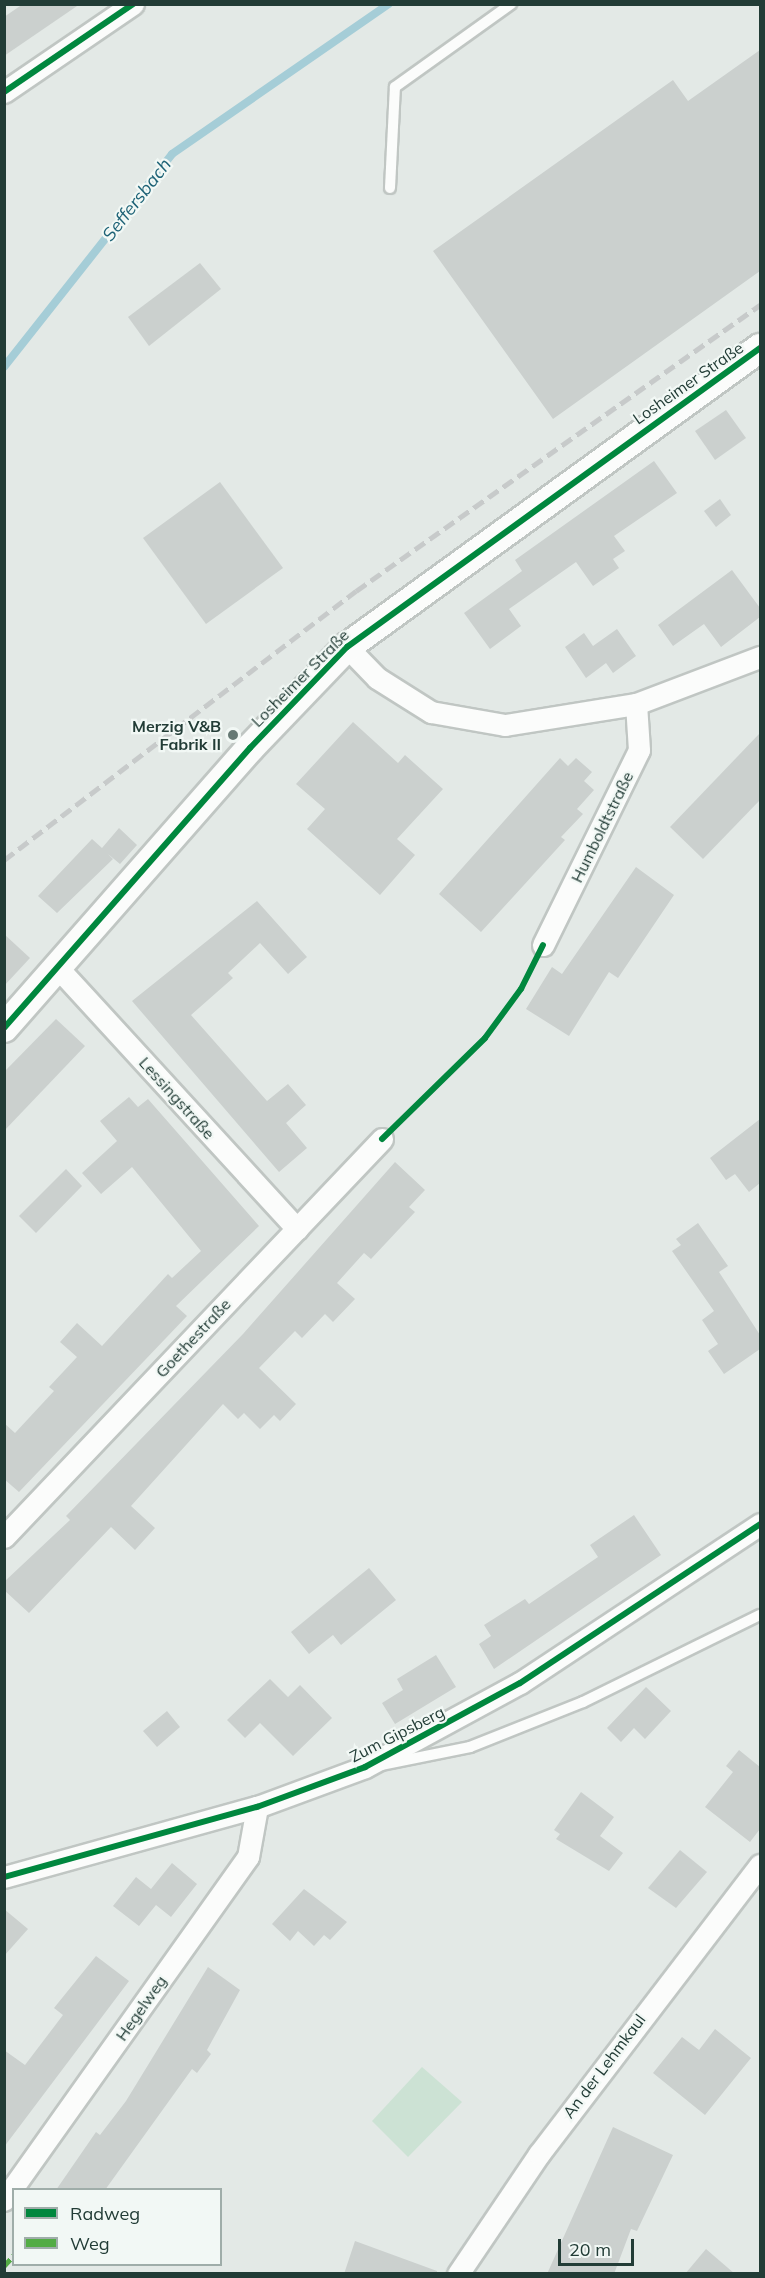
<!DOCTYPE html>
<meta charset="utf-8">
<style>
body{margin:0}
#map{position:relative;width:765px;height:2278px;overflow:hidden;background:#e3e9e6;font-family:Mulish,sans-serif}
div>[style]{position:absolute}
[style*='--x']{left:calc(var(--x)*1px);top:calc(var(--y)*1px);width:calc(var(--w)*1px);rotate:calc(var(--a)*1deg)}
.green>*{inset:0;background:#cce2d4}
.stream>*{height:8px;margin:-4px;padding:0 4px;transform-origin:4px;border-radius:4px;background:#a5cdd7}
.building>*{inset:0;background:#cbd0ce}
.roads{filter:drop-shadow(2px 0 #c0c6c3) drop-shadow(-2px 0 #c0c6c3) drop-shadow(0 2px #c0c6c3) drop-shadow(0 -2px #c0c6c3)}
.service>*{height:10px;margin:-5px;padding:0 5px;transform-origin:5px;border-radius:5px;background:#fbfcfb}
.minor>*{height:21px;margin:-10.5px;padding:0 10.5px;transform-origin:10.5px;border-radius:10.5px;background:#fbfcfb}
.secondary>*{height:28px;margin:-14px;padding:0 14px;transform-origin:14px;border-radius:14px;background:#fbfcfb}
.rail>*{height:4.5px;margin-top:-2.25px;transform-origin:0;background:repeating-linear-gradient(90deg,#c7caca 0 12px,transparent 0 18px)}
.quiet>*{height:4.5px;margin-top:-2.25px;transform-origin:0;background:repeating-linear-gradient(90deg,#53ac45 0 9px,transparent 0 13.5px)}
.cycleway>*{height:6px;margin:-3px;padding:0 3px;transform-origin:3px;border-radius:3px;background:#00873e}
.dots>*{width:16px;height:16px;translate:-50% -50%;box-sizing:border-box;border:3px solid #f2f8f5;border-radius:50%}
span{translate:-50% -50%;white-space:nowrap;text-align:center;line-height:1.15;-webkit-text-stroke:4.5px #f2f8f5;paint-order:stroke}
.street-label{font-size:16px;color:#223c36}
.poi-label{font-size:16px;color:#223c36;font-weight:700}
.right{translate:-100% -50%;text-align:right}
.water-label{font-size:18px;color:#1d6276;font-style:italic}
.frame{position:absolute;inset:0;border:6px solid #223c36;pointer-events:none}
.legend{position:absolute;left:12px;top:2188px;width:210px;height:78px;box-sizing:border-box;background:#f2f8f5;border:2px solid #9fada9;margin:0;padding:8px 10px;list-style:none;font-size:18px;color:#223c36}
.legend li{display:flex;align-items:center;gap:12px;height:30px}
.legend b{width:30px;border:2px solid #9fada9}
.scale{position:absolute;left:558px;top:2239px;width:76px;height:27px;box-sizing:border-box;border:3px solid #223c36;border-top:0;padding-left:8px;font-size:18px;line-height:21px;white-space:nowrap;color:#223c36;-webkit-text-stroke:4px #f2f8f5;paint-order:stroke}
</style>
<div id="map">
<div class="green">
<div style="clip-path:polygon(422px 2067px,462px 2102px,408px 2157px,372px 2121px)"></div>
</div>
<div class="stream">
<div style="--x:4;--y:367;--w:271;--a:-51.7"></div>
<div style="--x:172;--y:154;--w:264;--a:-34.7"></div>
</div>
<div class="building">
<div style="clip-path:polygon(23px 4px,80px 4px,4px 56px,4px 17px)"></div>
<div style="clip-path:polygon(760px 50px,760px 271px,553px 419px,433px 251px,673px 80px,688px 101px)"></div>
<div style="clip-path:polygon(200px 263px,221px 289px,149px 346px,128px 317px)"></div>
<div style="clip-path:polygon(726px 410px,746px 438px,715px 460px,695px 431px)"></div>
<div style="clip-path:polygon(654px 461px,677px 493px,614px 536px,625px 551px,613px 559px,619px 568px,593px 586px,576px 562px,509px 609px,521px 626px,490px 649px,464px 613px,522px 571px,515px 560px)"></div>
<div style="clip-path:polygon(220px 482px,283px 568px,206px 624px,143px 538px)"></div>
<div style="clip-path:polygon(720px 499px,731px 515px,716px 527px,704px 511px)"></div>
<div style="clip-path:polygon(732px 570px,760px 608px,760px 617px,721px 647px,704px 624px,673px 646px,658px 625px)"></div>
<div style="clip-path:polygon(617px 629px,636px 656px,613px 673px,606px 663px,586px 678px,565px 647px,584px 633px,593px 646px)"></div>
<div style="clip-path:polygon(353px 722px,398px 763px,405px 755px,443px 789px,397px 839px,415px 855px,380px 895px,307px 829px,325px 809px,296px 784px)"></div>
<div style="clip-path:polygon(760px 733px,760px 800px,703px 859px,670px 827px)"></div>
<div style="clip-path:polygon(560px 758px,568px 766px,576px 758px,592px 772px,584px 781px,594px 790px,577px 809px,583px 814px,561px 837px,565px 840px,481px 932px,439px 894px)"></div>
<div style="clip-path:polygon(119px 828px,137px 845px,120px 864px,108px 854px,113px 859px,57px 913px,38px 896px,92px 839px,102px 848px)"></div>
<div style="clip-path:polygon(636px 867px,674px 895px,618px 978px,609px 972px,569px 1036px,526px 1009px,552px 967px,562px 974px)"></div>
<div style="clip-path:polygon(257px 901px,307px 957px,288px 974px,260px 943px,228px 973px,233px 978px,191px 1015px,267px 1101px,288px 1084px,306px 1105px,286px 1123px,307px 1148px,279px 1172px,132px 1001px)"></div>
<div style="clip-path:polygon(4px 934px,30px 958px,4px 986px)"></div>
<div style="clip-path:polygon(56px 1019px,85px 1046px,4px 1131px,4px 1072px)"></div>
<div style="clip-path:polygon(129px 1097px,138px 1107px,148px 1099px,259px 1226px,176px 1306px,187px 1316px,19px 1492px,4px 1479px,4px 1423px,15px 1433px,54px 1391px,49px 1387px,77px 1357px,60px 1342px,77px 1323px,102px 1346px,168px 1274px,172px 1278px,201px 1251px,132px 1167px,101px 1194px,82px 1173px,117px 1141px,100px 1121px)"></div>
<div style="clip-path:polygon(760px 1119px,760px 1183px,749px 1192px,735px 1174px,726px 1180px,710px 1158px)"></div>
<div style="clip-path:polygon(395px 1162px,425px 1190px,409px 1207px,415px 1212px,371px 1259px,364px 1253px,337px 1283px,355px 1299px,333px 1322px,325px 1314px,302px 1338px,295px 1331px,259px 1368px,296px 1404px,280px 1421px,274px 1415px,260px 1429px,244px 1413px,238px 1419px,223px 1404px,131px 1506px,155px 1528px,135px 1550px,111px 1527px,29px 1613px,4px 1590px,4px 1582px,70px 1520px,66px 1516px,243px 1334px)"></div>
<div style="clip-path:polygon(66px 1169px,82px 1186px,36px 1233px,19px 1216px)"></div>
<div style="clip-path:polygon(698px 1223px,728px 1266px,719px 1272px,760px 1335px,760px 1349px,724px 1374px,708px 1351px,718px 1344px,702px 1320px,714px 1311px,672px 1251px,681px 1245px,676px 1239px)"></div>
<div style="clip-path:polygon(634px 1515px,661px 1555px,494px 1669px,479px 1644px,491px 1636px,484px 1625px,525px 1599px,529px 1604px,598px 1557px,590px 1545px)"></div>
<div style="clip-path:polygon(369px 1568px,396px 1600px,341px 1645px,333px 1635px,309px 1654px,291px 1632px)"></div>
<div style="clip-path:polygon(436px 1655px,456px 1687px,395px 1724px,382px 1703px,403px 1690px,397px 1679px)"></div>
<div style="clip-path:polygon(270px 1679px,288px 1697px,300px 1685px,332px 1718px,293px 1756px,260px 1723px,245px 1738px,227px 1720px)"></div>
<div style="clip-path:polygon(646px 1687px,671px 1711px,645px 1739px,634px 1728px,621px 1742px,607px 1728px)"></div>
<div style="clip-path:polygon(167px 1711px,180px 1727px,157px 1747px,143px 1731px)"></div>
<div style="clip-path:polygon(739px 1750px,760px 1767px,760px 1829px,750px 1842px,705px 1807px,733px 1772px,726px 1766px)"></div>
<div style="clip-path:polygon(581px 1792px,614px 1817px,600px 1836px,623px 1853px,609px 1871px,556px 1839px,560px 1834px,554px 1830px)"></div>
<div style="clip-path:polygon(680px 1850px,707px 1872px,676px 1908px,648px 1888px)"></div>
<div style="clip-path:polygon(172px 1863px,197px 1884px,171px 1917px,156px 1905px,139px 1926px,113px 1906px,136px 1877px,151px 1889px)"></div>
<div style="clip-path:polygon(304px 1889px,347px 1922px,330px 1940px,324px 1935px,314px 1946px,298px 1931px,290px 1941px,272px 1924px)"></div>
<div style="clip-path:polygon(4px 1909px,28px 1929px,4px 1956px)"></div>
<div style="clip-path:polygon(96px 1956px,129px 1981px,4px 2147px,4px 2050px,25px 2065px,63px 2015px,54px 2008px)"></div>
<div style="clip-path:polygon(208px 1967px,240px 1990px,207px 2050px,211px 2054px,197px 2073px,192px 2069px,105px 2190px,56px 2190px,96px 2132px,100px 2135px,126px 2101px)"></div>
<div style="clip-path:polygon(715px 2029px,751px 2058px,705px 2115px,653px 2073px,682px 2037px,699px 2050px)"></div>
<div style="clip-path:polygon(613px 2127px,673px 2155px,637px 2231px,631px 2229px,614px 2274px,547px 2274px)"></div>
<div style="clip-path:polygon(355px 2241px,437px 2271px,437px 2274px,344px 2274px)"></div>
<div style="clip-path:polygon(706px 2249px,735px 2274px,685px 2274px)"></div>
</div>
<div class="roads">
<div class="service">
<div style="--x:390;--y:188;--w:101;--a:-87.2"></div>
<div style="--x:395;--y:87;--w:143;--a:-35.6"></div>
<div style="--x:381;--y:1765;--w:91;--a:-11.4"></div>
<div style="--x:470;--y:1747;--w:122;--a:-21.7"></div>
<div style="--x:583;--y:1702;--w:197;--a:-26.2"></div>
</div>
<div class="minor">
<div style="--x:4;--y:92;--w:156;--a:-34.3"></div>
<div style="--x:347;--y:647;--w:43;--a:45.9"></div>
<div style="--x:377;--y:678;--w:64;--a:32.2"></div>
<div style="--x:431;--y:712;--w:75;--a:10"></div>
<div style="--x:505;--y:725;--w:133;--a:-9.1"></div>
<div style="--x:636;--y:704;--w:133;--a:-20.8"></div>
<div style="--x:543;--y:945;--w:217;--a:-63.8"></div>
<div style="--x:639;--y:750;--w:46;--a:-93.7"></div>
<div style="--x:58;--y:968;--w:354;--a:47.5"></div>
<div style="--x:4;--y:1537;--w:549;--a:-46.48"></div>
<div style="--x:4;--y:1877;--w:263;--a:-15.5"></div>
<div style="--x:257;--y:1807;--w:115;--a:-20.3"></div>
<div style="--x:365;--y:1767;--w:176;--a:-28.5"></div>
<div style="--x:520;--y:1683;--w:288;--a:-33.5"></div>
<div style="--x:4;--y:2200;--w:421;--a:-54.6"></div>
<div style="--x:248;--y:1857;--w:51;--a:-79.8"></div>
<div style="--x:458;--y:2274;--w:145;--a:-56"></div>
<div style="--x:539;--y:2154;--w:364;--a:-52.6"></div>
</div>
<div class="secondary">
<div style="--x:4;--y:1028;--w:373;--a:-48.7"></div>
<div style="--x:250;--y:748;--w:140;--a:-46.2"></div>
<div style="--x:347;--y:647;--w:510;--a:-35.9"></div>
</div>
</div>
<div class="rail">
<div style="--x:4;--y:860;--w:443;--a:-37.4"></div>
<div style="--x:356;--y:591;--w:495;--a:-35.3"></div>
</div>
<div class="quiet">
<div style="--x:4;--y:2266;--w:15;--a:-48"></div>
</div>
<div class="cycleway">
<div style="--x:4;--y:92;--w:156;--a:-34.3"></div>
<div style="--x:4;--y:1028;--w:373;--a:-48.7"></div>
<div style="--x:250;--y:748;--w:140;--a:-46.2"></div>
<div style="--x:347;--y:647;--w:510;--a:-35.9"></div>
<div style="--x:382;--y:1139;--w:144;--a:-44.4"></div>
<div style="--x:485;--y:1038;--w:61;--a:-53.7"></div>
<div style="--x:521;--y:989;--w:49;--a:-63.4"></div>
<div style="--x:4;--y:1877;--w:263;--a:-15.5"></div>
<div style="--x:257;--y:1807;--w:115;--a:-20.3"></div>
<div style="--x:365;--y:1767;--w:176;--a:-28.5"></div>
<div style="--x:520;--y:1683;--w:288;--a:-33.5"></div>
</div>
<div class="dots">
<div style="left:233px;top:735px;background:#667974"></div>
</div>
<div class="street-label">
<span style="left:688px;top:383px;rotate:-35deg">Losheimer Straße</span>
<span style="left:300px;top:678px;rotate:-45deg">Losheimer Straße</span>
<span style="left:602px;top:827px;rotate:-64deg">Humboldtstraße</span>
<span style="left:177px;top:1098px;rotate:48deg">Lessingstraße</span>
<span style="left:193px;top:1338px;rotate:-47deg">Goethestraße</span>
<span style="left:397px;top:1734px;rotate:-27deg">Zum Gipsberg</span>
<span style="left:141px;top:2008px;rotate:-55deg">Hegelweg</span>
<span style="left:604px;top:2066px;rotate:-53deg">An der Lehmkaul</span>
</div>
<div class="poi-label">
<span class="right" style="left:221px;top:735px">Merzig V&amp;B<br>Fabrik II</span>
</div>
<div class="water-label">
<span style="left:137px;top:200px;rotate:-52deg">Seffersbach</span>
</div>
<div class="frame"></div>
<ul class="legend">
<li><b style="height:8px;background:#00873e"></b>Radweg</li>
<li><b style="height:8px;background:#53ac45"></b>Weg</li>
</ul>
<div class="scale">20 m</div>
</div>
